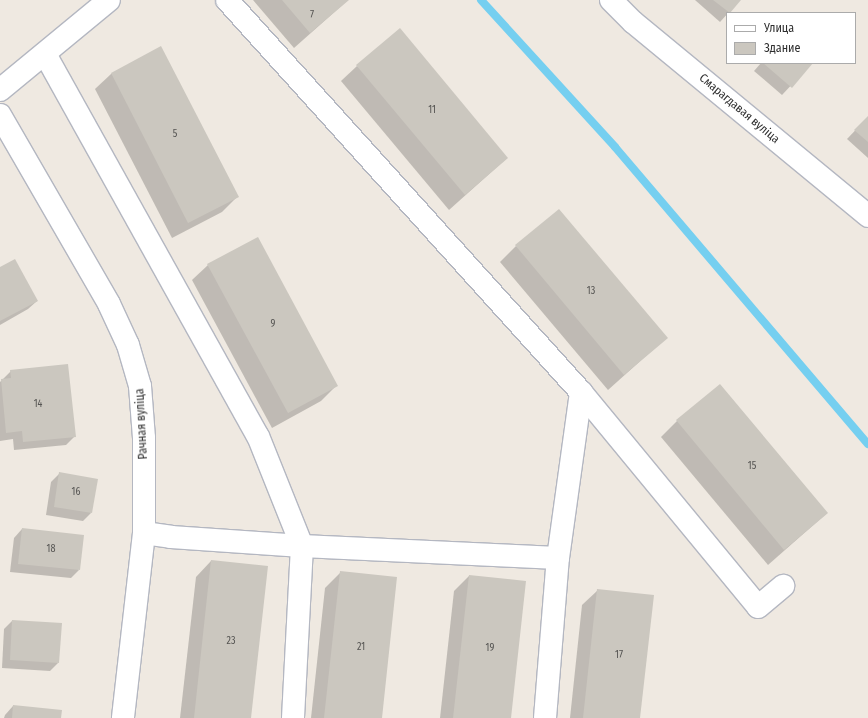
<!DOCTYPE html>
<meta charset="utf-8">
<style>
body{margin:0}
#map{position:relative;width:868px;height:718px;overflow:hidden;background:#efe9e1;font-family:"Fira Sans Condensed",sans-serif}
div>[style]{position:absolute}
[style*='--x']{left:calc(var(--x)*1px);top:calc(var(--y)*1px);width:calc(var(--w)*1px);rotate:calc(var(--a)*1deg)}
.shadow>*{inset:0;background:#0003}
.stream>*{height:8px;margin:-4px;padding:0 4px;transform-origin:4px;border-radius:4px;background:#75cff0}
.building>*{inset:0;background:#cbc7bf}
.roads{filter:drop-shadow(1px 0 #b4b7c1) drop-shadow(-1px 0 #b4b7c1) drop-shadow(0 1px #b4b7c1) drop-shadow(0 -1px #b4b7c1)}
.minor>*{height:22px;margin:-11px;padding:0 11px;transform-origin:11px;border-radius:11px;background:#fff}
span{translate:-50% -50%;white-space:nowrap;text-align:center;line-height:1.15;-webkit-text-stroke:3px #fff;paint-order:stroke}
.number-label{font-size:10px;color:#555452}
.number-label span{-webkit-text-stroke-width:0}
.street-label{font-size:12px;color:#2e2e2e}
.legend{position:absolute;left:726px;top:12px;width:130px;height:52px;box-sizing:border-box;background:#fff;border:1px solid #ababab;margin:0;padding:5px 7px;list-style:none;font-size:12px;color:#2e2e2e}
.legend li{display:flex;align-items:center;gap:8px;height:20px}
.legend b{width:20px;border:1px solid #ababab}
</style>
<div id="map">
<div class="shadow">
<div style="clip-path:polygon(253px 0,348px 0,294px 48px)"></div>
<div style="clip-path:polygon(695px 0,740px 0,720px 22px)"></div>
<div style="clip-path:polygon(161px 48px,237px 197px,222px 212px,172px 238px,95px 89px,111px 74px)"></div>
<div style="clip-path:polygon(761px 63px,812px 63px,782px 95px,754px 71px)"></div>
<div style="clip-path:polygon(357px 66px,507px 158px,449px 210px,341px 81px)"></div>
<div style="clip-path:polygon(868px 117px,868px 158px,847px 139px)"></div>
<div style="clip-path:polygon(516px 246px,666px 338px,608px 390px,500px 262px)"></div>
<div style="clip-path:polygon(208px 265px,336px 386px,321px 401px,272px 428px,192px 280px)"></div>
<div style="clip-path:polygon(0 268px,37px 301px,28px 309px,0 325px)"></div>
<div style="clip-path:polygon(11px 371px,75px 436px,66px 445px,14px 450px,13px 439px,0 441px,0 382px)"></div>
<div style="clip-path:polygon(720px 385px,827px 513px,768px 565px,661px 437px,677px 421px)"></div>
<div style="clip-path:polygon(60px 473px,91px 513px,83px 521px,46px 515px,51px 482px)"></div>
<div style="clip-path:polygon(22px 529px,79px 570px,71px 578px,10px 572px,14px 538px)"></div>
<div style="clip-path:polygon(211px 561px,250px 718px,180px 718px,196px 577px)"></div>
<div style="clip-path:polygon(341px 572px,381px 718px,311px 718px,325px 588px)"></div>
<div style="clip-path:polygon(469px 576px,510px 718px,440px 718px,454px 591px)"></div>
<div style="clip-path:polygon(598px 590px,639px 718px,570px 718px,582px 605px)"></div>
<div style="clip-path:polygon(12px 621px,58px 663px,50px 671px,2px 668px,4px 629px)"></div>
<div style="clip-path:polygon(13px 706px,60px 718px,4px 718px,5px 715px)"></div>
</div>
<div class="stream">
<div style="--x:481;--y:0;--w:199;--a:47.6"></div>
<div style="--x:615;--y:147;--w:390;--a:49.6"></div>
</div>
<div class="building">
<div style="clip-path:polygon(282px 0,349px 0,310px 33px)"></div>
<div style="clip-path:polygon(713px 0,741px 0,730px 13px)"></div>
<div style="clip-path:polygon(400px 28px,508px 158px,465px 195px,356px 65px)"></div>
<div style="clip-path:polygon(161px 46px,239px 197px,188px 223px,111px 73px)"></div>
<div style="clip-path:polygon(763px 63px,813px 63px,792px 88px)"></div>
<div style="clip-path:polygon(868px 116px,868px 142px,854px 130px)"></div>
<div style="clip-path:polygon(559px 209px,668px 338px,624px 375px,515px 245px)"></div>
<div style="clip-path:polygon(258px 237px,338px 386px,288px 413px,207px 264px)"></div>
<div style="clip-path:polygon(15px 259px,38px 301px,0 321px,0 267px)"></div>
<div style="clip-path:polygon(68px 364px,76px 437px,23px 442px,22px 431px,6px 433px,1px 379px,11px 378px,10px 370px)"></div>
<div style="clip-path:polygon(720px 384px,828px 513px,784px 550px,676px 420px)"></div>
<div style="clip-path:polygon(59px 472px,98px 479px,92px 513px,54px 507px)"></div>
<div style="clip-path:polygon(22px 528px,84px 535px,80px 570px,18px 564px)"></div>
<div style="clip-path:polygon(211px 560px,268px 566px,251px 718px,194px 718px)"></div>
<div style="clip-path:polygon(340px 571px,397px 577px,382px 718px,324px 718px)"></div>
<div style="clip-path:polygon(469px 575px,526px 581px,511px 718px,453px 718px)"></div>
<div style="clip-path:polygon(597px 589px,654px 595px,640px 718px,583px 718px)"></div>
<div style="clip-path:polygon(12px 620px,62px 623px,59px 663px,10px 660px)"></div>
<div style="clip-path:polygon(13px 705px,62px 710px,61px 718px,12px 718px)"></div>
</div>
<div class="roads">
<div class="minor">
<div style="--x:611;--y:0;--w:31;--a:45"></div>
<div style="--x:633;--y:22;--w:305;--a:39.5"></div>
<div style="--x:45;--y:54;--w:437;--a:60.9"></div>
<div style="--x:258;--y:436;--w:118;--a:68.2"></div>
<div style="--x:302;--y:546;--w:172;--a:93"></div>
<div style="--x:0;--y:90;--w:141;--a:-39.5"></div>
<div style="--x:0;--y:115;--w:218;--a:60"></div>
<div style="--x:109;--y:304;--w:45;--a:65.1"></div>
<div style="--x:128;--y:345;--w:43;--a:73.7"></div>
<div style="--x:140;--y:386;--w:52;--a:85.6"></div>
<div style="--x:144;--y:438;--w:95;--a:90"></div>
<div style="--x:144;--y:533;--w:186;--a:96.5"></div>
<div style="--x:581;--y:392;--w:278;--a:50.5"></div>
<div style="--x:758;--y:607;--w:33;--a:-40"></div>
<div style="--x:144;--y:533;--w:27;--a:8"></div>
<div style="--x:171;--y:537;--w:131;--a:3.9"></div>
<div style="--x:302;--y:546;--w:256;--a:2.7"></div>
<div style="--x:558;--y:558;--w:168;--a:-82.1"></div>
<div style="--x:581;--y:392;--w:528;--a:-132.08"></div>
<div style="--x:545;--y:718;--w:161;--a:-85.4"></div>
</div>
</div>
<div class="number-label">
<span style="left:312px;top:16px">7</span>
<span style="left:432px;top:111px">11</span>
<span style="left:175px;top:135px">5</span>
<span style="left:591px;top:292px">13</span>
<span style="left:273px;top:325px">9</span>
<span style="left:38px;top:405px">14</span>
<span style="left:752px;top:467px">15</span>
<span style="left:76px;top:493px">16</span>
<span style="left:51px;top:550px">18</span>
<span style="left:231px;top:642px">23</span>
<span style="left:361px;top:648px">21</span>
<span style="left:490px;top:649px">19</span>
<span style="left:619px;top:656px">17</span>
</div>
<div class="street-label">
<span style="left:739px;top:109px;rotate:40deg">Смарагдавая вуліца</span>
<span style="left:142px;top:424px;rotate:-93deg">Рачная вуліца</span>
</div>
<ul class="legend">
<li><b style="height:5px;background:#fff"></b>Улица</li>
<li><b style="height:11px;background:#cbc7bf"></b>Здание</li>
</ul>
</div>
